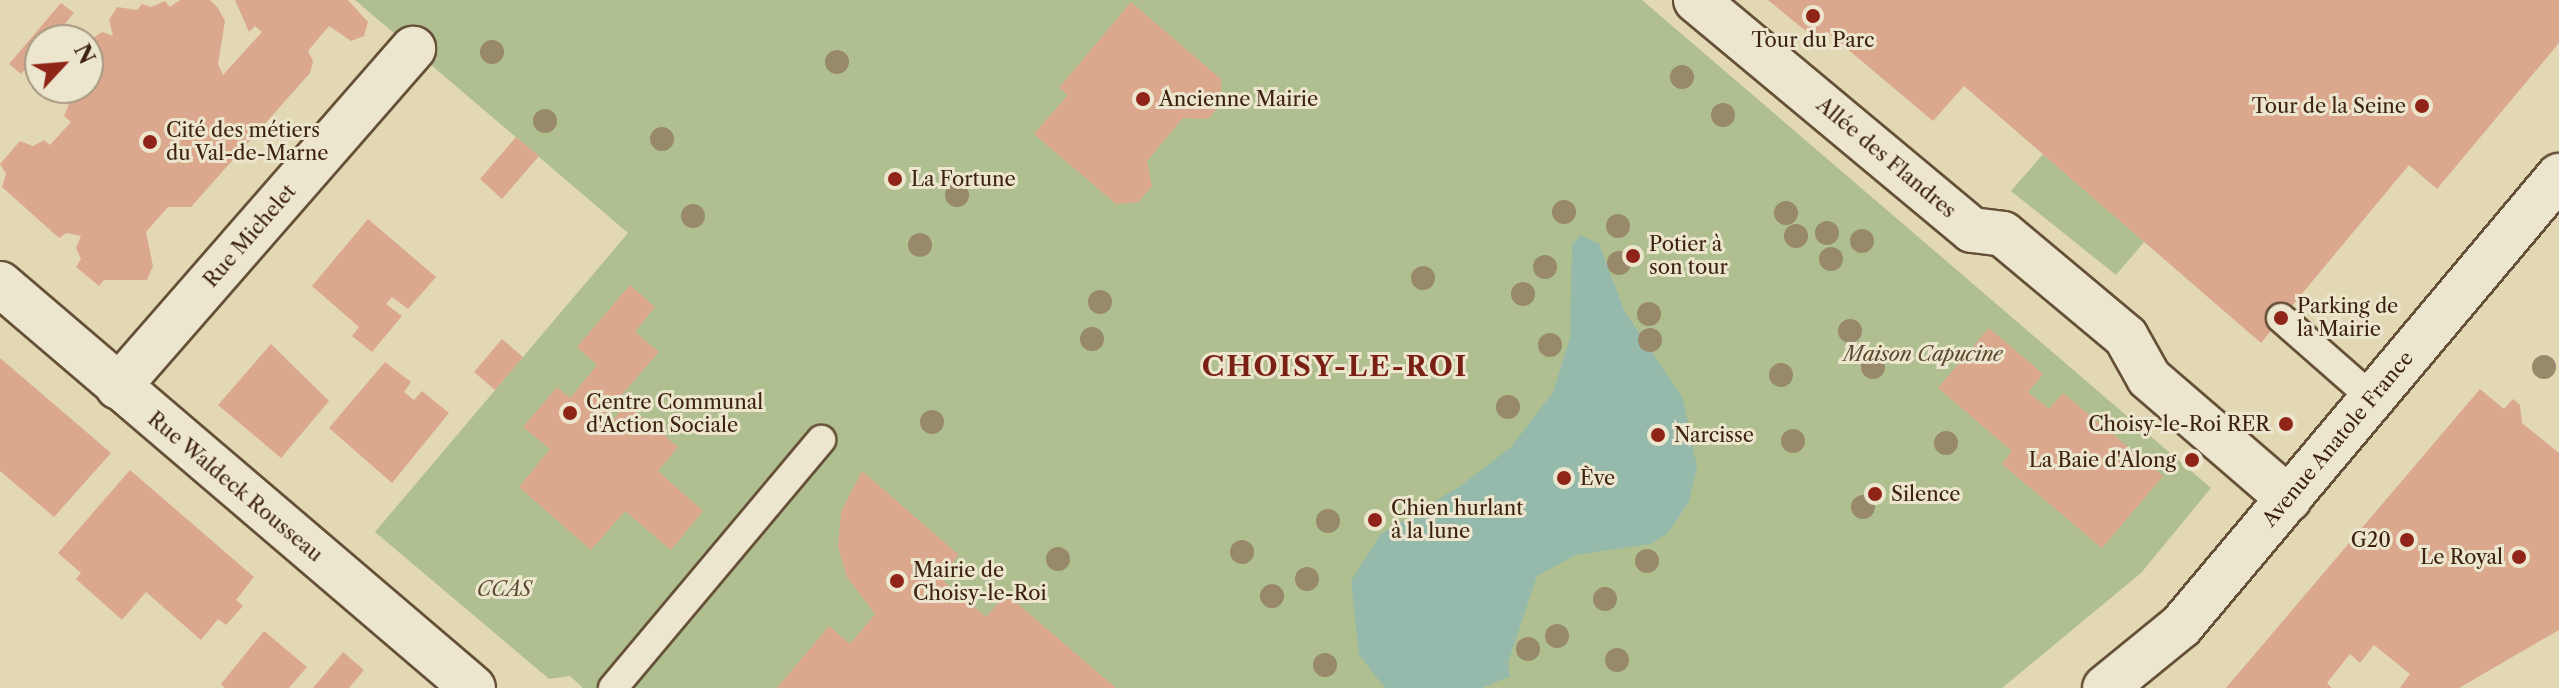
<!DOCTYPE html>
<meta charset="utf-8">
<style>
body{margin:0}
#map{position:relative;width:2559px;height:688px;overflow:hidden;background:#e3d8b4;font-family:"Libre Caslon Text",serif}
div>[style]{position:absolute}
[style*='--x']{left:calc(var(--x)*1px);top:calc(var(--y)*1px);width:calc(var(--w)*1px);rotate:calc(var(--a)*1deg)}
.green>*{inset:0;background:#b0bf90}
.water>*{inset:0;background:#95baac}
.building>*{inset:0;background:#dba88d}
.roads{filter:drop-shadow(2px 0 #665037) drop-shadow(-2px 0 #665037) drop-shadow(0 2px #665037) drop-shadow(0 -2px #665037)}
.lane>*{height:28px;margin:-14px;padding:0 14px;transform-origin:14px;border-radius:14px;background:#ede6ce}
.street>*{height:44px;margin:-22px;padding:0 22px;transform-origin:22px;border-radius:22px;background:#ede6ce}
.trees>*{width:24px;height:24px;margin:-12px;border-radius:50%;background:#98896a}
.dots>*{width:22px;height:22px;translate:-50% -50%;box-sizing:border-box;border:4px solid #ede6ce;border-radius:50%}
span{translate:-50% -50%;white-space:nowrap;text-align:center;line-height:1.15;-webkit-text-stroke:6px #ede6ce;paint-order:stroke}
.poi-label{font-size:20px;color:#3d220d}
.left{translate:0 -50%;text-align:left}
.right{translate:-100% -50%;text-align:right}
.street-label{font-size:20px;color:#3d220d}
.park-label{font-size:20px;color:#5a492e;font-style:italic}
.district-label{font-size:28px;color:#7a1f14;font-weight:700;letter-spacing:2px}
.north{position:absolute;left:24px;top:24px;width:80px;height:80px;box-sizing:border-box;background:#ede6ce;border:2px solid #a79881;border-radius:50%;rotate:64deg;font-size:22px;font-weight:700;line-height:32px;text-align:center;color:#3d220d}
.north::after{content:'';display:block;margin:auto;width:28px;height:36px;background:#8f2418;clip-path:polygon(50% 0,100% 100%,50% 72%,0 100%)}
</style>
<div id="map">
<div class="green">
<div style="clip-path:polygon(355px 0,1642px 0,2211px 488px,2141px 573px,2002px 688px,583px 688px,570px 676px,549px 679px,375px 532px,628px 233px)"></div>
<div style="clip-path:polygon(2043px 154px,2145px 241px,2116px 275px,2011px 191px)"></div>
</div>
<div class="water">
<div style="clip-path:polygon(1581px 235px,1599px 244px,1625px 312px,1683px 398px,1697px 467px,1689px 502px,1668px 533px,1651px 544px,1576px 555px,1537px 576px,1508px 663px,1510px 676px,1482px 688px,1385px 688px,1359px 655px,1351px 581px,1380px 535px,1460px 486px,1511px 447px,1553px 392px,1570px 338px,1572px 244px)"></div>
</div>
<div class="building">
<div style="clip-path:polygon(180px 0,210px 0,218px 8px,225px 21px,218px 64px,223px 75px,262px 32px,255px 26px,249px 32px,235px 0,348px 0,368px 22px,364px 36px,351px 41px,329px 26px,308px 51px,313px 61px,310px 73px,191px 207px,168px 207px,146px 232px,153px 266px,147px 280px,104px 280px,99px 286px,76px 267px,81px 259px,76px 248px,81px 236px,67px 233px,59px 238px,2px 187px,6px 174px,0 164px,20px 141px,33px 146px,44px 140px,50px 145px,71px 122px,64px 116px,69px 104px,63px 93px,67px 88px,88px 88px,88px 41px,102px 32px,113px 36px,109px 20px,117px 7px,137px 10px,142px 4px,151px 7px,165px 1px,170px 7px)"></div>
<div style="clip-path:polygon(1768px 0,2559px 0,2559px 43px,2437px 189px,2409px 165px,2261px 343px,1964px 86px,1933px 121px,1826px 31px,1818px 41px)"></div>
<div style="clip-path:polygon(1131px 2px,1221px 79px,1222px 103px,1208px 119px,1183px 118px,1147px 161px,1152px 186px,1138px 202px,1116px 204px,1034px 134px,1068px 95px,1059px 88px)"></div>
<div style="clip-path:polygon(61px 3px,74px 13px,51px 40px,40px 40px,40px 53px,21px 74px,9px 64px)"></div>
<div style="clip-path:polygon(516px 137px,539px 156px,502px 199px,480px 179px)"></div>
<div style="clip-path:polygon(368px 219px,436px 277px,408px 309px,392px 297px,386px 304px,402px 316px,372px 352px,352px 336px,359px 327px,312px 286px)"></div>
<div style="clip-path:polygon(630px 285px,655px 307px,635px 332px,659px 352px,597px 423px,605px 429px,627px 404px,678px 447px,658px 471px,703px 511px,671px 550px,625px 511px,591px 550px,519px 487px,550px 449px,523px 427px,557px 387px,570px 398px,597px 365px,577px 347px)"></div>
<div style="clip-path:polygon(1989px 328px,2043px 374px,2028px 392px,2049px 409px,2063px 393px,2163px 476px,2102px 548px,2002px 464px,2012px 451px,1938px 388px)"></div>
<div style="clip-path:polygon(502px 339px,523px 357px,495px 390px,474px 372px)"></div>
<div style="clip-path:polygon(271px 344px,329px 401px,281px 458px,218px 405px)"></div>
<div style="clip-path:polygon(0 358px,111px 453px,54px 517px,0 471px)"></div>
<div style="clip-path:polygon(385px 362px,411px 382px,404px 392px,414px 400px,422px 391px,449px 413px,392px 483px,329px 428px)"></div>
<div style="clip-path:polygon(2480px 389px,2504px 409px,2513px 399px,2520px 405px,2522px 423px,2559px 453px,2559px 630px,2459px 688px,2400px 688px,2410px 674px,2374px 645px,2360px 663px,2350px 654px,2327px 683px,2332px 688px,2226px 688px)"></div>
<div style="clip-path:polygon(130px 470px,254px 577px,236px 600px,243px 606px,226px 625px,218px 619px,201px 640px,146px 592px,122px 620px,76px 579px,81px 573px,58px 553px)"></div>
<div style="clip-path:polygon(862px 471px,959px 555px,940px 578px,986px 617px,1006px 594px,1116px 688px,777px 688px,829px 626px,850px 644px,875px 614px,847px 577px,838px 547px,841px 512px)"></div>
<div style="clip-path:polygon(264px 631px,307px 667px,289px 688px,225px 688px,221px 684px)"></div>
<div style="clip-path:polygon(343px 652px,364px 670px,349px 688px,313px 688px)"></div>
</div>
<div class="roads">
<div class="lane">
<div style="--x:2281;--y:318;--w:121;--a:41.3"></div>
<div style="--x:613;--y:688;--w:324;--a:-50"></div>
</div>
<div class="street">
<div style="--x:1696;--y:0;--w:359;--a:39.8"></div>
<div style="--x:1972;--y:230;--w:31;--a:7"></div>
<div style="--x:2003;--y:234;--w:160;--a:39.9"></div>
<div style="--x:2126;--y:337;--w:47;--a:60.7"></div>
<div style="--x:2149;--y:378;--w:185;--a:40.8"></div>
<div style="--x:0;--y:284;--w:622;--a:40.5"></div>
<div style="--x:118;--y:387;--w:449;--a:-48.9"></div>
<div style="--x:2105;--y:688;--w:98;--a:-39.2"></div>
<div style="--x:2181;--y:626;--w:588;--a:-49.97"></div>
</div>
</div>
<div class="trees">
<div style="left:492px;top:52px"></div>
<div style="left:837px;top:62px"></div>
<div style="left:1682px;top:77px"></div>
<div style="left:1723px;top:115px"></div>
<div style="left:545px;top:121px"></div>
<div style="left:662px;top:139px"></div>
<div style="left:957px;top:195px"></div>
<div style="left:1564px;top:212px"></div>
<div style="left:1786px;top:213px"></div>
<div style="left:693px;top:216px"></div>
<div style="left:1618px;top:226px"></div>
<div style="left:1827px;top:233px"></div>
<div style="left:1796px;top:236px"></div>
<div style="left:1862px;top:241px"></div>
<div style="left:920px;top:245px"></div>
<div style="left:1831px;top:259px"></div>
<div style="left:1619px;top:263px"></div>
<div style="left:1545px;top:267px"></div>
<div style="left:1423px;top:278px"></div>
<div style="left:1523px;top:294px"></div>
<div style="left:1100px;top:302px"></div>
<div style="left:1649px;top:314px"></div>
<div style="left:1850px;top:331px"></div>
<div style="left:1092px;top:339px"></div>
<div style="left:1650px;top:340px"></div>
<div style="left:1550px;top:345px"></div>
<div style="left:1873px;top:367px"></div>
<div style="left:2544px;top:367px"></div>
<div style="left:1781px;top:375px"></div>
<div style="left:1508px;top:407px"></div>
<div style="left:932px;top:422px"></div>
<div style="left:1793px;top:441px"></div>
<div style="left:1946px;top:443px"></div>
<div style="left:1863px;top:507px"></div>
<div style="left:1328px;top:521px"></div>
<div style="left:1242px;top:552px"></div>
<div style="left:1058px;top:559px"></div>
<div style="left:1647px;top:561px"></div>
<div style="left:1307px;top:579px"></div>
<div style="left:1272px;top:596px"></div>
<div style="left:1605px;top:599px"></div>
<div style="left:1557px;top:636px"></div>
<div style="left:1528px;top:649px"></div>
<div style="left:1617px;top:660px"></div>
<div style="left:1325px;top:665px"></div>
</div>
<div class="dots">
<div style="left:1813px;top:16px;background:#8f2418"></div>
<div style="left:1143px;top:99px;background:#8f2418"></div>
<div style="left:2422px;top:106px;background:#8f2418"></div>
<div style="left:150px;top:142px;background:#8f2418"></div>
<div style="left:895px;top:179px;background:#8f2418"></div>
<div style="left:1633px;top:256px;background:#8f2418"></div>
<div style="left:2281px;top:318px;background:#8f2418"></div>
<div style="left:570px;top:413px;background:#8f2418"></div>
<div style="left:2286px;top:424px;background:#8f2418"></div>
<div style="left:1658px;top:435px;background:#8f2418"></div>
<div style="left:2192px;top:460px;background:#8f2418"></div>
<div style="left:1564px;top:478px;background:#8f2418"></div>
<div style="left:1875px;top:494px;background:#8f2418"></div>
<div style="left:1375px;top:520px;background:#8f2418"></div>
<div style="left:2407px;top:540px;background:#8f2418"></div>
<div style="left:2519px;top:557px;background:#8f2418"></div>
<div style="left:897px;top:581px;background:#8f2418"></div>
</div>
<div class="poi-label">
<span style="left:1813px;top:40px">Tour du Parc</span>
<span class="left" style="left:1159px;top:99px">Ancienne Mairie</span>
<span class="right" style="left:2406px;top:106px">Tour de la Seine</span>
<span class="left" style="left:166px;top:142px">Cité des métiers<br>du Val-de-Marne</span>
<span class="left" style="left:911px;top:179px">La Fortune</span>
<span class="left" style="left:1649px;top:256px">Potier à<br>son tour</span>
<span class="left" style="left:2297px;top:318px">Parking de<br>la Mairie</span>
<span class="left" style="left:586px;top:414px">Centre Communal<br>d'Action Sociale</span>
<span class="right" style="left:2270px;top:424px">Choisy-le-Roi RER</span>
<span class="left" style="left:1674px;top:435px">Narcisse</span>
<span class="right" style="left:2176px;top:460px">La Baie d'Along</span>
<span class="left" style="left:1580px;top:478px">Ève</span>
<span class="left" style="left:1891px;top:494px">Silence</span>
<span class="left" style="left:1391px;top:520px">Chien hurlant<br>à la lune</span>
<span class="right" style="left:2391px;top:540px">G20</span>
<span class="right" style="left:2503px;top:557px">Le Royal</span>
<span class="left" style="left:913px;top:582px">Mairie de<br>Choisy-le-Roi</span>
</div>
<div class="street-label">
<span style="left:1886px;top:158px;rotate:40deg">Allée des Flandres</span>
<span style="left:250px;top:236px;rotate:-49deg">Rue Michelet</span>
<span style="left:2338px;top:439px;rotate:-50deg">Avenue Anatole France</span>
<span style="left:235px;top:487px;rotate:40deg">Rue Waldeck Rousseau</span>
</div>
<div class="park-label">
<span style="left:1923px;top:354px">Maison Capucine</span>
<span style="left:504px;top:589px">CCAS</span>
</div>
<div class="district-label">
<span style="left:1335px;top:366px">CHOISY-LE-ROI</span>
</div>
<div class="north">N</div>
</div>
